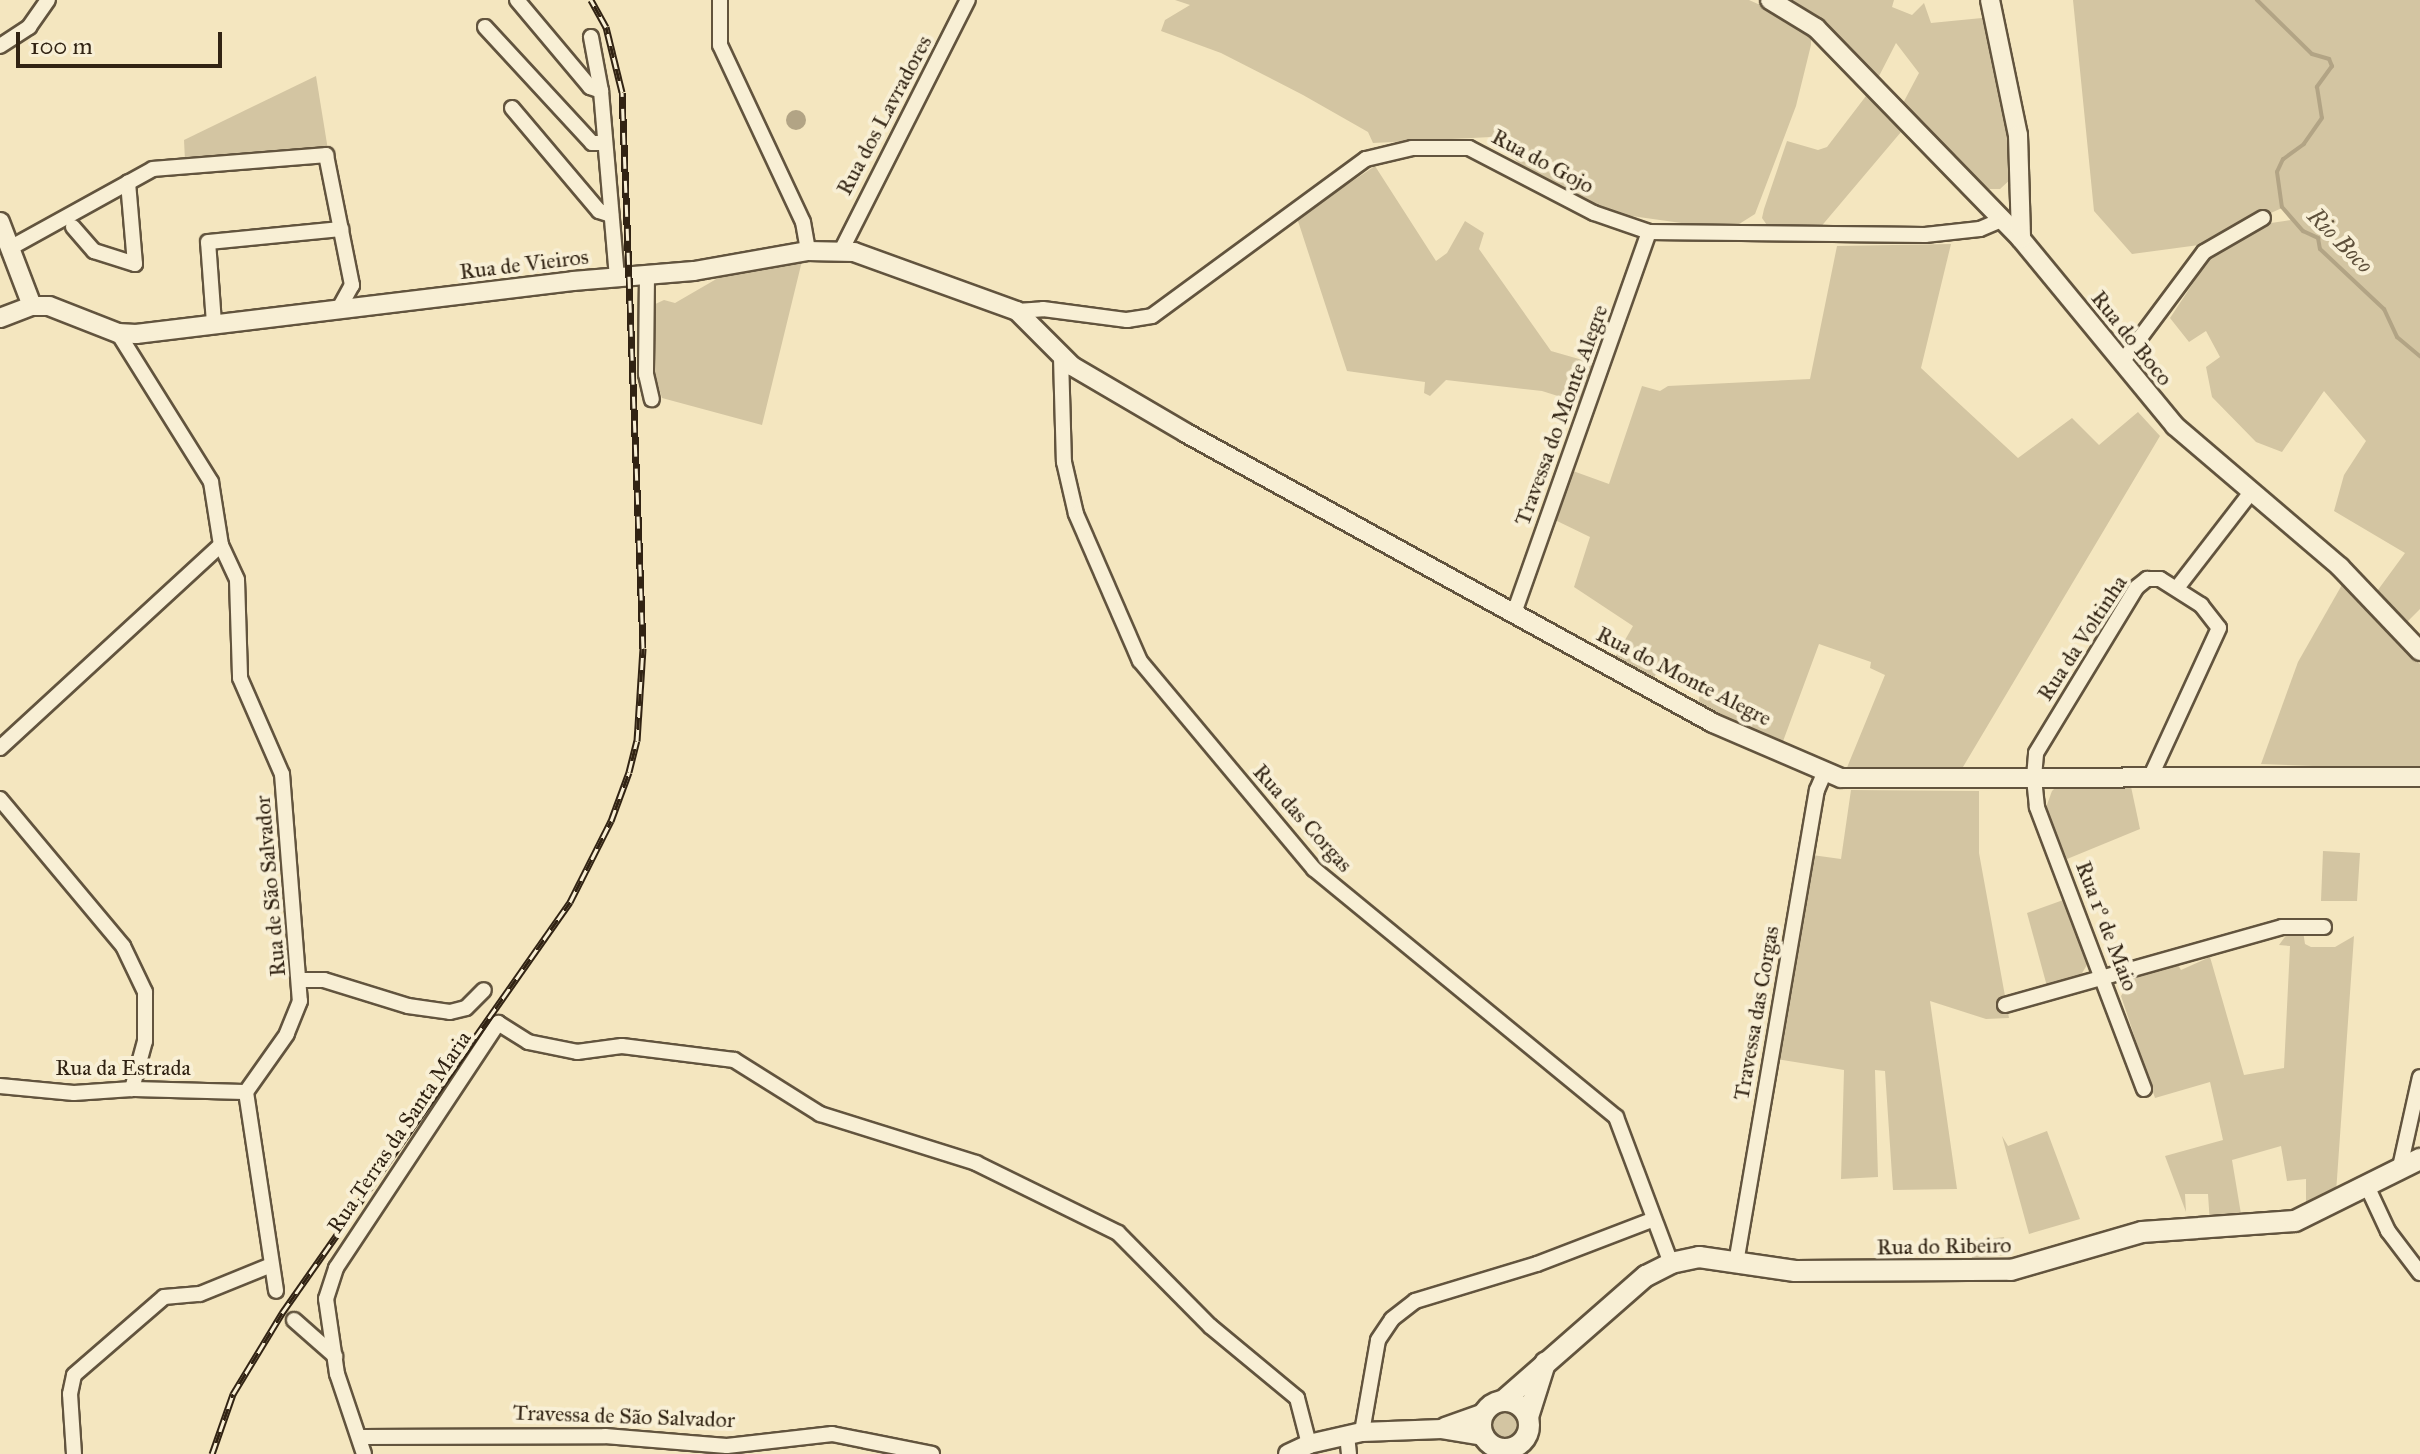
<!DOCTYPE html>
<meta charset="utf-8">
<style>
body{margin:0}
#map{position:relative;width:2420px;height:1454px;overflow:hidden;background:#f4e6bf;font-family:"IM FELL Great Primer",serif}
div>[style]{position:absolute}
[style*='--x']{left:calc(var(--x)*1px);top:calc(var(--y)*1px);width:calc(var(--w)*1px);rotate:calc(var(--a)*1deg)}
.green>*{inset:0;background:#d3c5a2}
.round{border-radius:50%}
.water>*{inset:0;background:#b2a485}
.stream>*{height:4px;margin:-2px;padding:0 2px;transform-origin:2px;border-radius:2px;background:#b2a485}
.roads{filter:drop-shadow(2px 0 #62543e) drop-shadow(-2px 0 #62543e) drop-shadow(0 2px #62543e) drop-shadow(0 -2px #62543e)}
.minor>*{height:14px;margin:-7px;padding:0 7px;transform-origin:7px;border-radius:7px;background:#f8efd5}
.tertiary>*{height:18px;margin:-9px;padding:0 9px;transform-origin:9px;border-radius:9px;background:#f8efd5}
.secondary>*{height:20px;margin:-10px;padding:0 10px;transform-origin:10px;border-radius:10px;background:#f8efd5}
.secondary>.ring{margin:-10px;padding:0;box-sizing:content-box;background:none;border:20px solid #f8efd5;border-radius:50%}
.rail>*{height:7px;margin-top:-3.5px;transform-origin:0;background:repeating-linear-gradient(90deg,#f8efd5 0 12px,#312313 0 24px);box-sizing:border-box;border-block:2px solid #312313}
span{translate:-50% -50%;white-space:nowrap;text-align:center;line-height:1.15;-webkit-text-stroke:8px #f8efd5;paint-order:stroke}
.street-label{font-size:22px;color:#312313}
.water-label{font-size:24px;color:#5e503b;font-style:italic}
.scale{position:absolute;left:16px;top:32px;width:206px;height:36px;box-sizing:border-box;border:4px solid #312313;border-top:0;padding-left:10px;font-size:24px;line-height:28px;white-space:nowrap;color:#312313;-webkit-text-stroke:6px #f8efd5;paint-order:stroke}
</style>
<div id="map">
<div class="green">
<div style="clip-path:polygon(1175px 0,1749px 0,1776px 12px,1811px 38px,1811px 45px,1796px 106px,1755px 214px,1736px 226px,1717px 228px,1610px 213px,1521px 165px,1491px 137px,1373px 143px,1368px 132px,1303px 95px,1221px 53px,1161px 31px,1165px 20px,1190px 5px)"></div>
<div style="clip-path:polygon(1788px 0,1894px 0,1892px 7px,1912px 15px,1924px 3px,1931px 23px,1982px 18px,2010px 131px,2013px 177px,2000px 189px,1989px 189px,1902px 105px,1919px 73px,1896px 43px,1877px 80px,1816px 16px)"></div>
<div style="clip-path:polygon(2073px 0,2420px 0,2420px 609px,2405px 624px,2375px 594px,2405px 553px,2334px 511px,2344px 475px,2366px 441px,2324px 391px,2282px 452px,2256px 442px,2212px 397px,2206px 367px,2220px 357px,2206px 331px,2189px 342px,2170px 318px,2215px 250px,2264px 224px,2291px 220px,2282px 208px,2199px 245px,2132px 254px,2094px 211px)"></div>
<div style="clip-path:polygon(316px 76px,328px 150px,185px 161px,184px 140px)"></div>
<div style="clip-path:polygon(1866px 96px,1901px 132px,1819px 229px,1769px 228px,1762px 218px,1764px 209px,1787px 141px,1818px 150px,1827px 147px)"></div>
<div style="clip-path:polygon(1375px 166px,1436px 261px,1447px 253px,1465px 221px,1484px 233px,1479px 249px,1551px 351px,1593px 363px,1580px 403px,1542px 391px,1446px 380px,1430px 396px,1424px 393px,1425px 382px,1347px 371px,1297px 218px)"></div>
<div style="clip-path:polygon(1951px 244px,1921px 368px,1952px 397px,2018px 458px,2072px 418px,2099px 445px,2138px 412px,2160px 436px,1960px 772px,1846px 770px,1885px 675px,1870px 668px,1871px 662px,1819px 644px,1782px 744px,1697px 708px,1703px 681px,1661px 665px,1652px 681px,1613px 661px,1633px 626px,1574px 587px,1590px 537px,1555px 520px,1573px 471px,1609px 484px,1642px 386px,1660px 391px,1668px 386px,1810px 379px,1837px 246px)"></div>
<div style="clip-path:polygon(802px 261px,762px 425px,662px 398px,647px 350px,651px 306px,664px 300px,675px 303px,725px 274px)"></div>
<div style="clip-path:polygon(2343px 583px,2420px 664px,2420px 770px,2261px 764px,2298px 662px)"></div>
<div style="clip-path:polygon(2130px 782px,2140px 829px,2067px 859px,2045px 810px,2052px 791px,2058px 785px)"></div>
<div style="clip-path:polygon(1851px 790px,1979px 791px,1979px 853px,2009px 1018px,1986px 1019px,1930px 1001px,1957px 1189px,1893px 1190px,1885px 1071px,1875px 1070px,1878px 1177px,1841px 1179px,1844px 1070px,1777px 1059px,1812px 855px,1841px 859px)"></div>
<div style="clip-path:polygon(2323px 851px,2360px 853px,2357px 901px,2321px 901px)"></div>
<div style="clip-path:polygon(2066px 899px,2087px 965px,2079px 978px,2048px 990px,2027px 913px)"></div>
<div style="clip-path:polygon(2303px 931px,2305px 944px,2311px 947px,2335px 947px,2354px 936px,2336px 1193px,2306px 1209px,2306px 1179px,2287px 1181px,2281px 1146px,2232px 1160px,2242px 1220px,2210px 1224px,2208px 1194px,2185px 1194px,2186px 1212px,2165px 1156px,2223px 1140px,2210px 1082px,2155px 1098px,2121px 996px,2132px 979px,2178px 965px,2181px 970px,2210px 957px,2244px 1075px,2284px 1068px,2290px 946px,2279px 945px,2287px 934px)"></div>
<div style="clip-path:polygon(2047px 1131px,2080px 1219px,2029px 1234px,2002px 1136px,2008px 1146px)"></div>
<div style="clip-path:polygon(2004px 1237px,2006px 1255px,1972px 1259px,1970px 1241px)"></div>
<div class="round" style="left:1493px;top:1413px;width:24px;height:24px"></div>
</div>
<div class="water">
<div class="round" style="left:786px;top:110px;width:20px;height:20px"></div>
</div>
<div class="stream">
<div style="--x:2257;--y:0;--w:77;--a:44.5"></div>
<div style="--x:2312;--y:54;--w:18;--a:16"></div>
<div style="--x:2329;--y:59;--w:8;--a:67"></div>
<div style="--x:2332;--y:66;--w:26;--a:126"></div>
<div style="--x:2317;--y:87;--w:31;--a:81"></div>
<div style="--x:2322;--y:118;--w:32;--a:125"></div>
<div style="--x:2304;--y:144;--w:26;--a:144"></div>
<div style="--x:2283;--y:159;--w:14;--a:115"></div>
<div style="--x:2277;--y:172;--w:35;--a:82"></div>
<div style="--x:2282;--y:207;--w:32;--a:49"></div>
<div style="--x:2303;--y:231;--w:17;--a:25"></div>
<div style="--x:2318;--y:238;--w:11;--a:80"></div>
<div style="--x:2320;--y:249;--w:88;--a:43.2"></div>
<div style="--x:2384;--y:309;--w:31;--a:65"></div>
<div style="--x:2397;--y:337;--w:30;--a:40"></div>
</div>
<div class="roads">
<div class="minor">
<div style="--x:517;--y:0;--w:114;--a:50"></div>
<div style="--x:590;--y:87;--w:12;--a:20"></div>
<div style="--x:601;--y:91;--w:186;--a:85.1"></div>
<div style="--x:720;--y:0;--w:45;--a:90"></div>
<div style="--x:720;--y:45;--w:195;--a:64.9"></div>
<div style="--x:803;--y:222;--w:29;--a:80"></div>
<div style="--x:485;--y:27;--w:158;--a:47.3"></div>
<div style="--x:592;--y:143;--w:13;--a:0"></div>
<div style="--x:591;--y:37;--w:55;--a:79.5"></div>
<div style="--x:0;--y:46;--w:35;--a:-33"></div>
<div style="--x:29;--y:27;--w:33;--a:-55"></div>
<div style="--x:512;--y:108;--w:135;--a:49.8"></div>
<div style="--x:599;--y:211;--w:13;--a:18"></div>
<div style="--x:73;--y:227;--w:32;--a:49"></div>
<div style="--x:94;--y:251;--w:43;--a:17.6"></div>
<div style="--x:135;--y:264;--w:82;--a:-94.9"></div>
<div style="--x:10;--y:248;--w:163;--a:-28.9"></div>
<div style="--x:153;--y:169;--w:174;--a:-4.6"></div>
<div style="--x:326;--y:155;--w:133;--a:78.7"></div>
<div style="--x:352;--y:285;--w:25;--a:119"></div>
<div style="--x:841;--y:251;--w:281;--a:-63.2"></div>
<div style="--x:647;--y:275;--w:99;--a:90.6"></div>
<div style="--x:646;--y:374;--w:26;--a:77"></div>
<div style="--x:1017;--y:311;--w:26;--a:-4"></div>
<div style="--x:1043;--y:309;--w:85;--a:7.5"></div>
<div style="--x:1127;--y:320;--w:25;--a:-9"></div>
<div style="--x:1152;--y:316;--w:265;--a:-36.3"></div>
<div style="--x:1366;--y:159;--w:47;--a:-13.4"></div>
<div style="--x:1412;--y:148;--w:57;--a:0"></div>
<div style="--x:1469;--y:148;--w:141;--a:27.5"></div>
<div style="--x:1594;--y:213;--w:58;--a:19.1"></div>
<div style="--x:1649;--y:232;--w:276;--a:0.6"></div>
<div style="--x:1925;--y:235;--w:55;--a:-6.2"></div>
<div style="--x:1980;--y:229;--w:23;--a:-23"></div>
<div style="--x:214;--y:323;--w:81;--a:-94.2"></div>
<div style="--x:208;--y:242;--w:134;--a:-5.6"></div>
<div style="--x:118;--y:333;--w:176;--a:58"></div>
<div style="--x:211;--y:482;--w:64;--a:81"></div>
<div style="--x:221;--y:545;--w:38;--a:65"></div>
<div style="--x:237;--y:580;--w:98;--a:88.2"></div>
<div style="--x:240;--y:678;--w:105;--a:66.4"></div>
<div style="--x:282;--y:774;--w:228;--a:85.5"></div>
<div style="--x:300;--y:1001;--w:35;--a:112"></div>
<div style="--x:287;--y:1034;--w:71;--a:125.3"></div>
<div style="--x:246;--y:1092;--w:201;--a:81.4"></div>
<div style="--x:1061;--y:357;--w:105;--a:88.4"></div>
<div style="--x:1064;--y:462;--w:53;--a:77"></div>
<div style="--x:1076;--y:514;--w:160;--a:66.5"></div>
<div style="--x:1140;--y:661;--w:271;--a:50.1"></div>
<div style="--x:1314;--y:869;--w:391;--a:39.4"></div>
<div style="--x:1616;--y:1117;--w:156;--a:69.4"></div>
<div style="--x:2122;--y:362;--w:137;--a:-53.3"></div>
<div style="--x:2204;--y:252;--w:68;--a:-30"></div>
<div style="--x:2177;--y:588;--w:123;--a:-52.3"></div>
<div style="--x:1514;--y:613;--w:404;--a:-70.5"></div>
<div style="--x:0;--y:748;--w:300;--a:-42.6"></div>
<div style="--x:0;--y:799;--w:192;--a:50.1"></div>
<div style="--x:123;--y:946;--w:51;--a:64.4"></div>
<div style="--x:145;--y:992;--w:49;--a:90"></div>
<div style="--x:145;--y:1041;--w:50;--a:105.2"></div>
<div style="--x:301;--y:980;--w:23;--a:0"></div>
<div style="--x:324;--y:980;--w:88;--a:17.2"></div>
<div style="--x:408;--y:1006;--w:42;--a:8.1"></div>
<div style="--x:450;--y:1012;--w:16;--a:-14"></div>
<div style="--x:466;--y:1008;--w:25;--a:-45"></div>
<div style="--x:2005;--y:1005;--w:288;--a:-15.7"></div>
<div style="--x:2282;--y:927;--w:42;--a:0"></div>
<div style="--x:0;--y:1086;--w:74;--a:5.4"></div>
<div style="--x:74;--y:1093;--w:58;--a:-3.9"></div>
<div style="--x:132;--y:1089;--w:114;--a:1.5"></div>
<div style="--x:2144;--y:1089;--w:302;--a:-110.8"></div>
<div style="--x:2037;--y:807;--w:30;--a:-96"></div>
<div style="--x:2034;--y:777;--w:24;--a:-85"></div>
<div style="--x:2036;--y:753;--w:194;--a:-58.7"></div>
<div style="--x:2137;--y:587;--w:13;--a:-39"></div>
<div style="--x:2147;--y:579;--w:13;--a:0"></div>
<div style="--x:2160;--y:579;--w:49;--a:32.4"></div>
<div style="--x:2201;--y:605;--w:29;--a:52"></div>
<div style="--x:2219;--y:628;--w:161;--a:114.7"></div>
<div style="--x:2400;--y:1167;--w:92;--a:-77.5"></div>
<div style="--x:2367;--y:1186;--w:50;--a:65"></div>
<div style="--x:2388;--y:1231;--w:53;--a:52.7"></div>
<div style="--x:1736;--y:1263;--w:480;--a:-80.3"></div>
<div style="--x:1817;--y:790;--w:21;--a:-67"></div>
<div style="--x:294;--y:1320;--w:55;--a:41.3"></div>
<div style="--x:1362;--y:1432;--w:93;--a:-80.1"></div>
<div style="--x:1378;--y:1340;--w:25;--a:-56"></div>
<div style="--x:1392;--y:1319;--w:29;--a:-38"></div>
<div style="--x:1415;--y:1301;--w:127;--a:-16.9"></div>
<div style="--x:1537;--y:1264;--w:125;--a:-21"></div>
<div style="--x:1347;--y:1435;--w:19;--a:84"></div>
<div style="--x:360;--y:1437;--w:245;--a:-0.2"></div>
<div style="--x:605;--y:1436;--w:122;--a:4.7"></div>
<div style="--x:727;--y:1446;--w:106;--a:-6.5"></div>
<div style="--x:832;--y:1434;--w:102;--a:11.3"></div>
<div style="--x:74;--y:1454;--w:60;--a:-93.8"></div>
<div style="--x:70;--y:1394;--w:19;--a:-78"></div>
<div style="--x:74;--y:1375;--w:119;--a:-40.9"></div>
<div style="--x:164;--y:1297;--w:36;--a:-5"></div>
<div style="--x:200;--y:1294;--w:74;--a:-22.1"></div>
<div style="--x:364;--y:1454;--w:84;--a:-108.6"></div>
<div style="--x:337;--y:1374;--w:76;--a:-98.3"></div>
<div style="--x:326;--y:1299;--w:33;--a:-72"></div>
<div style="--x:336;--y:1268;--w:294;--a:-56.5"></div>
<div style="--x:498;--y:1023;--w:36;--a:32"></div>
<div style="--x:528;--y:1042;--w:50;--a:11.5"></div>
<div style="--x:577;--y:1052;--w:45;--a:-7.6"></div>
<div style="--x:622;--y:1046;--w:113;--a:7.1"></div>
<div style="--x:734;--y:1060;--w:102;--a:32.1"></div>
<div style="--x:820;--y:1114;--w:164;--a:17.4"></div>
<div style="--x:976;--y:1163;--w:158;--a:26.2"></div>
<div style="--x:1118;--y:1233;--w:131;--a:45.3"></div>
<div style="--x:1210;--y:1326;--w:113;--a:39.6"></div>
<div style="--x:1297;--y:1398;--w:48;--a:75.4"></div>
</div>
<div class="tertiary">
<div style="--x:1770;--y:0;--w:54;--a:31.3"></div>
<div style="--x:1816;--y:28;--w:294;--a:45.8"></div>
<div style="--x:2021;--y:239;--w:242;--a:50.5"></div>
<div style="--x:2175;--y:426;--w:217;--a:40.5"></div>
<div style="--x:2340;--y:567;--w:116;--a:46.4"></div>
<div style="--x:1990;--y:0;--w:138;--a:78.3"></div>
<div style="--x:2018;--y:135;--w:104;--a:88.3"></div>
<div style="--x:0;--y:222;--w:90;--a:69.1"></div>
<div style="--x:0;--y:318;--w:34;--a:-21"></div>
<div style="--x:32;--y:306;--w:17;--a:0"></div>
<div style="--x:49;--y:306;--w:74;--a:21.4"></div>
<div style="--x:118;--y:333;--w:18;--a:3"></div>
<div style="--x:136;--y:334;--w:440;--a:-6.9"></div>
<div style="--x:573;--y:281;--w:121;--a:-4.7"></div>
<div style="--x:694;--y:271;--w:116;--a:-10"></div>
<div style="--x:808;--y:251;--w:46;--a:1.2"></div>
<div style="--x:854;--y:252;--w:173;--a:19.9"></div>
<div style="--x:1017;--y:311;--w:78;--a:45"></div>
<div style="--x:1072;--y:366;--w:132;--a:30.4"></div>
<div style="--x:1186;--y:433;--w:602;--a:28.82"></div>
<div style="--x:1713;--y:723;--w:139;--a:23.3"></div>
<div style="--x:1841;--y:778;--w:579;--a:-0.1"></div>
<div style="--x:1445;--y:1427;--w:41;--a:-19.7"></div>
<div style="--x:1288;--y:1454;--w:23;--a:-25"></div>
<div style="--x:1309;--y:1444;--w:54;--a:-12.8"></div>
<div style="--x:1362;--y:1432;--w:80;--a:-2.1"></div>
<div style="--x:1442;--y:1429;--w:43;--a:9.5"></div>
</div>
<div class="secondary">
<div style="--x:1503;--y:1401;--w:190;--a:-41.2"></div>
<div style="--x:1646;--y:1276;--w:28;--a:-27"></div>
<div style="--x:1671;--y:1263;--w:29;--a:-12"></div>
<div style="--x:1699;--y:1257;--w:97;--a:8.3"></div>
<div style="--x:1795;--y:1271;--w:216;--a:-0.3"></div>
<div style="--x:2011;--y:1270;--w:136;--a:-16.2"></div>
<div style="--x:2142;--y:1232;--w:153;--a:-4.1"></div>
<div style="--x:2295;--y:1221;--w:140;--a:-26.4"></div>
<div class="ring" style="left:1481px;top:1401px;width:28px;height:28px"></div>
<div style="--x:1528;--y:1417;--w:57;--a:-72.5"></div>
</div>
</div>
<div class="rail">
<div style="--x:212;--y:1454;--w:64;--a:-70.7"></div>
<div style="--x:233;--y:1394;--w:95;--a:-58.8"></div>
<div style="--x:282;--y:1313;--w:502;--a:-54.98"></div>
<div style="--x:570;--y:902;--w:91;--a:-63.2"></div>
<div style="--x:611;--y:821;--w:52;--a:-69.8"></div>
<div style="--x:629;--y:772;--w:32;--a:-76"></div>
<div style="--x:637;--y:741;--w:93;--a:-86.3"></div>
<div style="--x:643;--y:648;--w:556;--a:-92.16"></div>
<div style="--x:622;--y:92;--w:67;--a:-103.8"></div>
<div style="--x:606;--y:27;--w:31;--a:-119"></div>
</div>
<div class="street-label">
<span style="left:884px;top:115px;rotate:-62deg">Rua dos Lavradores</span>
<span style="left:1543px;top:161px;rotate:28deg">Rua do Gojo</span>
<span style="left:524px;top:264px;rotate:-7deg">Rua de Vieiros</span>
<span style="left:2132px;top:338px;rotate:51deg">Rua do Boco</span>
<span style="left:1561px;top:415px;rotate:-70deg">Travessa do Monte Alegre</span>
<span style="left:2082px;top:638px;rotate:-57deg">Rua da Voltinha</span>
<span style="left:1684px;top:676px;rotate:27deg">Rua do Monte Alegre</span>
<span style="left:1303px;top:818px;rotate:48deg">Rua das Corgas</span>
<span style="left:270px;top:886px;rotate:-95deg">Rua de São Salvador</span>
<span style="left:2107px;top:926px;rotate:69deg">Rua 1º de Maio</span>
<span style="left:1756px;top:1013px;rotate:-80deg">Travessa das Corgas</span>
<span style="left:123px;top:1068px">Rua da Estrada</span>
<span style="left:399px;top:1132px;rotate:-56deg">Rua Terras da Santa Maria</span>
<span style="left:1944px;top:1246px;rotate:-1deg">Rua do Ribeiro</span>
<span style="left:624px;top:1416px;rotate:2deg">Travessa de São Salvador</span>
</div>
<div class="water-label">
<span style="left:2340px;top:241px;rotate:45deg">Rio Boco</span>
</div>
<div class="scale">100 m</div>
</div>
